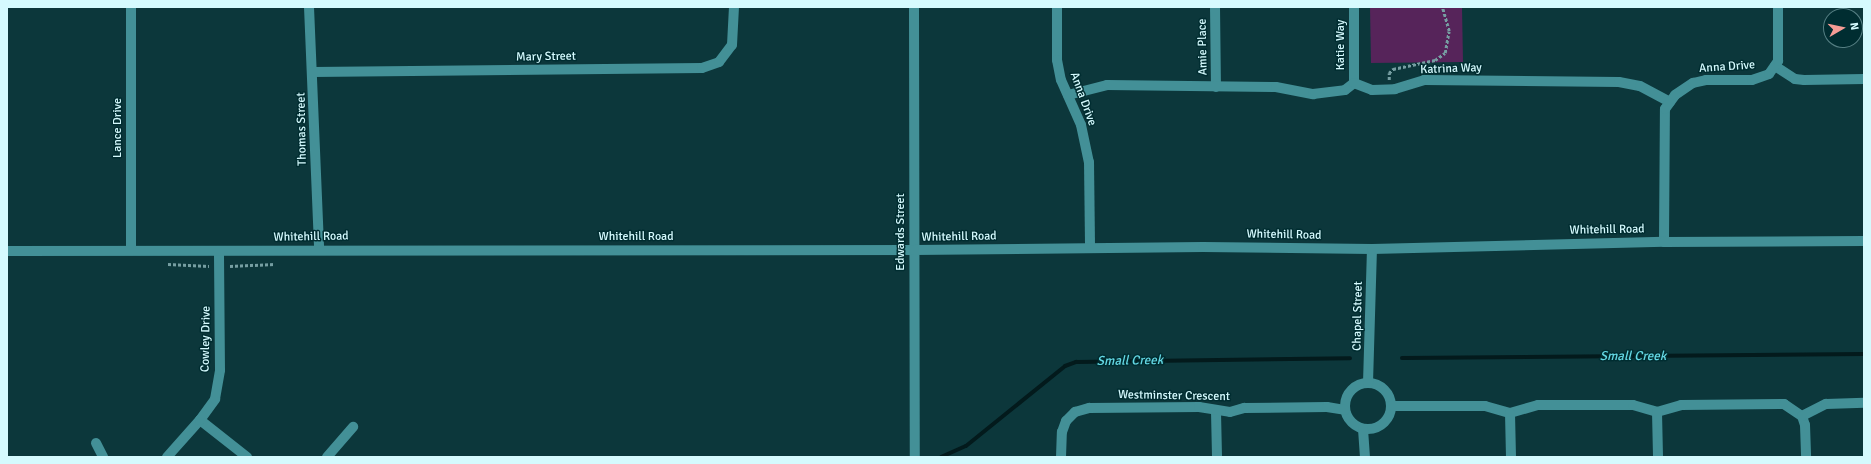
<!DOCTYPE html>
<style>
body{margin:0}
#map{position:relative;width:1871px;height:464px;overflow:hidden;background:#0c373b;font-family:Signika,sans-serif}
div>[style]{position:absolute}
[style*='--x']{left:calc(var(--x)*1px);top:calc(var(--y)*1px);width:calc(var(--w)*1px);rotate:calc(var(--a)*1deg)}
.green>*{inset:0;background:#56245a}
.stream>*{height:4px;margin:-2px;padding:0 2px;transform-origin:2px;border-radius:2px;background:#031a1c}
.path>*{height:2.5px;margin-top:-1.25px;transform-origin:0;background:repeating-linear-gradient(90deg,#769ea2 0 3px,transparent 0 5px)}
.street>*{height:10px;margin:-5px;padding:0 5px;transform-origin:5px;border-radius:5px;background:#439097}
.street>.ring{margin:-5px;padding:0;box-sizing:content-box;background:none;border:10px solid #439097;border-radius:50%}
.secondary>*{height:10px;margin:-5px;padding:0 5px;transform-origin:5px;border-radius:5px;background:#439097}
span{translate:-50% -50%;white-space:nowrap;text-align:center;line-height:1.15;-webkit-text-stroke:3px #002d31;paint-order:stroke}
.street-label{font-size:12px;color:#d5fafe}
.water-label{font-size:13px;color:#64d8e4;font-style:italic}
.frame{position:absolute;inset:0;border:8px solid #d5fafe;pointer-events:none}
.north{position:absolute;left:1823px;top:8px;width:40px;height:40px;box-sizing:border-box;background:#002d31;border:1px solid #557f83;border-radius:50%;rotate:81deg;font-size:11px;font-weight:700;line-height:16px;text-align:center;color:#d5fafe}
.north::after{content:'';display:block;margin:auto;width:14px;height:18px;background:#f59c95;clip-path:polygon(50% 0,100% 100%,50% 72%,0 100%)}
</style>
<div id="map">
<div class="green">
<div style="clip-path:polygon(1370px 7px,1462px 7px,1463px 62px,1371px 63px)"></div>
</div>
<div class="stream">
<div style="--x:1402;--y:358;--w:462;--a:-0.5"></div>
<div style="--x:941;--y:457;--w:27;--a:-24"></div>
<div style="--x:966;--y:446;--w:127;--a:-38.9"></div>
<div style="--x:1065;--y:366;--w:12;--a:-20"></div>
<div style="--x:1076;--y:362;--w:274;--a:-0.8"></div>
</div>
<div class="path">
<div style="--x:1389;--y:80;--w:7;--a:-90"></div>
<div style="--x:1389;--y:73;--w:6;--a:-45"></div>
<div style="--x:1393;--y:69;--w:43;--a:-12.1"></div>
<div style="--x:1435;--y:60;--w:12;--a:-35"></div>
<div style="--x:1445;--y:53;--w:22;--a:-80"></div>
<div style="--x:1449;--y:31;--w:25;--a:-106"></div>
<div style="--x:168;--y:264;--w:41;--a:2.8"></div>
<div style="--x:230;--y:266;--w:45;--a:-2.5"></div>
</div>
<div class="street">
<div style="--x:309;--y:7;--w:243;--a:87.6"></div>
<div style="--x:1057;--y:7;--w:53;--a:90"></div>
<div style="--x:1057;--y:60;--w:20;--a:79"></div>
<div style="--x:1061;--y:80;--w:49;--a:66"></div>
<div style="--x:1081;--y:125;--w:38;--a:78"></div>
<div style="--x:1089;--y:162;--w:85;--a:89.3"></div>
<div style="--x:1215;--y:7;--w:80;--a:89.3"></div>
<div style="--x:1354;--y:7;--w:76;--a:90"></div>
<div style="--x:1775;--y:66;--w:24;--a:33"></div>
<div style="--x:1795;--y:79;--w:9;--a:6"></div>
<div style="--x:1804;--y:80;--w:60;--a:-1"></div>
<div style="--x:313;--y:72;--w:389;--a:-0.6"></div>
<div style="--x:702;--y:68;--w:18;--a:-19"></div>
<div style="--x:719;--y:62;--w:21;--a:-53"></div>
<div style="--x:732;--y:45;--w:38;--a:-87"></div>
<div style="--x:1068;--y:95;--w:40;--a:-14.4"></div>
<div style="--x:1107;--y:85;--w:169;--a:0.7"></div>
<div style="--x:1276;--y:87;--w:38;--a:11"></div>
<div style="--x:1313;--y:94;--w:32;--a:-7"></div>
<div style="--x:1345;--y:90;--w:11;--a:-38"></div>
<div style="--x:1354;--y:83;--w:19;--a:21"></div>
<div style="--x:1372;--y:90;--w:23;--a:-2"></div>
<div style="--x:1395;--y:89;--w:30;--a:-17"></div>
<div style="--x:1424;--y:80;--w:195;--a:0.6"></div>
<div style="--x:1619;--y:82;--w:21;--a:11"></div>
<div style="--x:1640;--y:86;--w:34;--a:28"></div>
<div style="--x:1664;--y:242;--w:133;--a:-89.6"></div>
<div style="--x:1665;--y:109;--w:17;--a:-54"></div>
<div style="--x:1675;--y:95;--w:22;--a:-34"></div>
<div style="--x:1693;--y:83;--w:13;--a:-13"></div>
<div style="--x:1706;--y:80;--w:46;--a:0"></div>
<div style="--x:1752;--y:80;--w:18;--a:-19"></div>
<div style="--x:1769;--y:74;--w:16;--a:-55"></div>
<div style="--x:1778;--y:61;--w:54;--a:-90"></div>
<div style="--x:131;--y:250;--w:243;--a:-90"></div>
<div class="ring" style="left:1345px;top:383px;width:36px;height:36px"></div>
<div style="--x:1368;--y:383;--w:134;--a:-88.3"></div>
<div style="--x:1391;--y:406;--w:94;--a:0"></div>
<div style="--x:1485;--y:406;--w:26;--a:16"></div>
<div style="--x:1510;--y:413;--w:29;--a:-16"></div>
<div style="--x:1538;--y:405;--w:95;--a:0"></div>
<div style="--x:1633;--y:405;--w:25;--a:16"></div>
<div style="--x:1657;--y:412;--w:25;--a:-16"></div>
<div style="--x:1681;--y:405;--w:103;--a:-0.6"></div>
<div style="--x:1784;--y:404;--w:22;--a:34"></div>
<div style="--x:1802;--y:416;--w:9;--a:72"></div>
<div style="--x:1805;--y:425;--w:32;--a:88"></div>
<div style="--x:1216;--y:412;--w:45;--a:88.7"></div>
<div style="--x:1657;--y:412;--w:45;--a:88.7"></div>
<div style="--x:1510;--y:413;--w:44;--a:88.7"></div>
<div style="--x:1802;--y:416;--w:27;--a:-27"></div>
<div style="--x:1826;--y:404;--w:38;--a:-2"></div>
<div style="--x:200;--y:420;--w:60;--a:38.2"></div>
<div style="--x:1363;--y:429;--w:28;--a:86"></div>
<div style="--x:96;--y:443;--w:16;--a:63"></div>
<div style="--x:167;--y:457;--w:50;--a:-48.3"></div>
<div style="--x:200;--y:420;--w:26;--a:-54"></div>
<div style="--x:215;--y:399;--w:29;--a:-80"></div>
<div style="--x:220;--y:370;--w:119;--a:-90.5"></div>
<div style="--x:327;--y:457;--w:40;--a:-49"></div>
<div style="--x:1061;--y:457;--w:25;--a:-88"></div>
<div style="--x:1062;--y:432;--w:12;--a:-70"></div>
<div style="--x:1066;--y:421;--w:13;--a:-45"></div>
<div style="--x:1075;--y:412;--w:15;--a:-16"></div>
<div style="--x:1089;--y:408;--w:110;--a:-0.5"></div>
<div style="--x:1199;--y:407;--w:31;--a:9"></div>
<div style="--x:1230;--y:412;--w:15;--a:-16"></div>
<div style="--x:1244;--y:408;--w:83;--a:-0.7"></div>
<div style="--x:1327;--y:407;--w:18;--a:9"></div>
</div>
<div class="secondary">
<div style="--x:914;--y:7;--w:450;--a:89.9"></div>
<div style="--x:7;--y:251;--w:907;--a:-0.06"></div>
<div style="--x:914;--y:250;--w:289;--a:-0.6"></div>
<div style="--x:1203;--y:247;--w:169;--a:0.7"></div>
<div style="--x:1372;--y:249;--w:292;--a:-1.4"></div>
<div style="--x:1664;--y:242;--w:200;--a:-0.3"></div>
</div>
<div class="street-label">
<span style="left:1341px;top:45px;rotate:-90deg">Katie Way</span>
<span style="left:1203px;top:47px;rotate:-91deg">Amie Place</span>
<span style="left:546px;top:57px;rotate:-1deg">Mary Street</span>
<span style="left:1727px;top:67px;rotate:-4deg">Anna Drive</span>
<span style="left:1451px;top:69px;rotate:-2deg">Katrina Way</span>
<span style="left:1083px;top:99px;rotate:70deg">Anna Drive</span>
<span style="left:118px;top:128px;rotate:-90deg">Lance Drive</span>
<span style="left:302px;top:129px;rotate:-91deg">Thomas Street</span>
<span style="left:1607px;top:230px;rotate:-1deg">Whitehill Road</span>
<span style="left:901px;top:232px;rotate:-90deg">Edwards Street</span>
<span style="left:1284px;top:235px;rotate:1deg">Whitehill Road</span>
<span style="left:311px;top:237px;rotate:-1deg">Whitehill Road</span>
<span style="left:636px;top:237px">Whitehill Road</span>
<span style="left:959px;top:237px;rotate:-1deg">Whitehill Road</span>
<span style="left:1358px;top:316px;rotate:-89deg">Chapel Street</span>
<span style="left:206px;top:339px;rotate:-89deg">Cowley Drive</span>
<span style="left:1174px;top:396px;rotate:1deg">Westminster Crescent</span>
</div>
<div class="water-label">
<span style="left:1633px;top:356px">Small Creek</span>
<span style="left:1130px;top:361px;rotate:-1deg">Small Creek</span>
</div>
<div class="frame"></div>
<div class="north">N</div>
</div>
